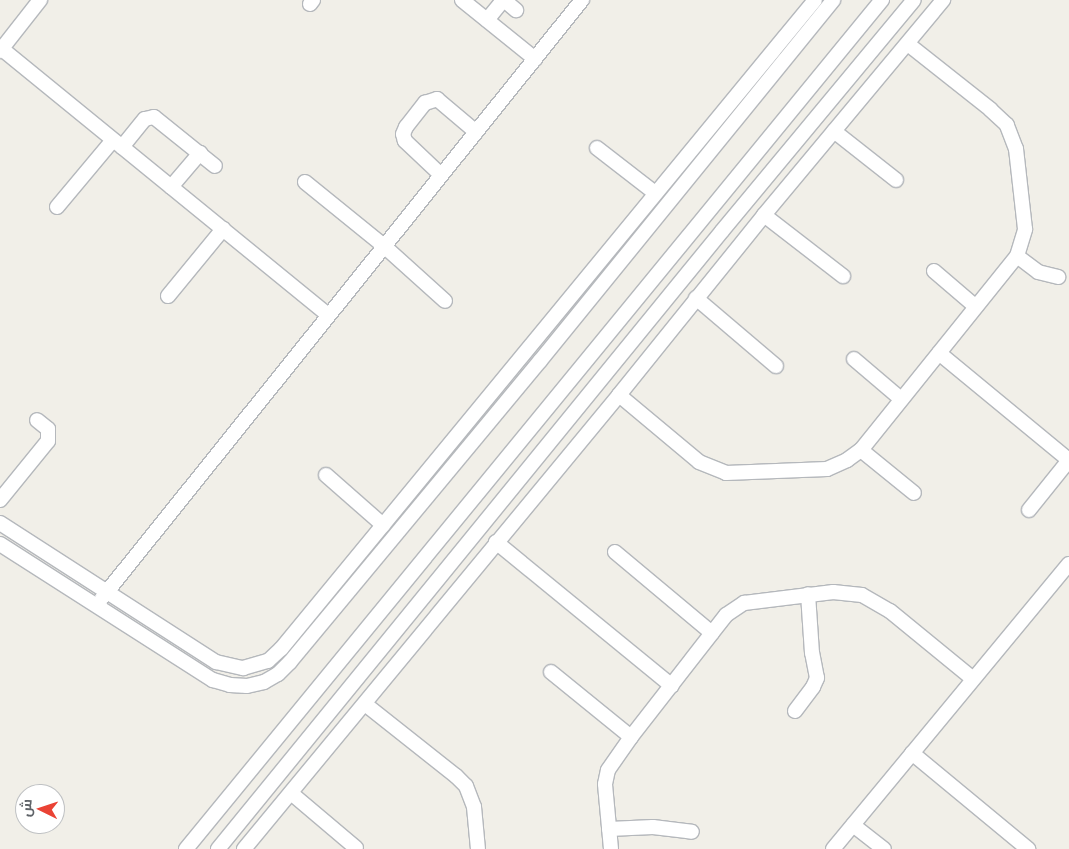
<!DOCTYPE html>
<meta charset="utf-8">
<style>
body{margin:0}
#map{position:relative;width:1069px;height:849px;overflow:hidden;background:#f1efe8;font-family:Roboto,Cairo,sans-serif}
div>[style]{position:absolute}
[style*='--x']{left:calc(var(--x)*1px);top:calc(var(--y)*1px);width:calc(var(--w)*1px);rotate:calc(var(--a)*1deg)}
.roads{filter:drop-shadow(1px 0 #b5b8bc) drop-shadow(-1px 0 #b5b8bc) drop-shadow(0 1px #b5b8bc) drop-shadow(0 -1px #b5b8bc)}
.minor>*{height:14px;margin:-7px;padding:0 7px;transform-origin:7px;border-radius:7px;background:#fff}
span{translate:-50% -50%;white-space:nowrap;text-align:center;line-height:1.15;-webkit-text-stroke:4.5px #fff;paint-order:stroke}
.north{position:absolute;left:15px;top:784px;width:50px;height:50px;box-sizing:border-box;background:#fff;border:1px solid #bfc1c3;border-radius:50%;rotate:274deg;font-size:14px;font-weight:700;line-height:20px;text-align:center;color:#5f6368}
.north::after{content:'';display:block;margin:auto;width:18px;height:22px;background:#ea4335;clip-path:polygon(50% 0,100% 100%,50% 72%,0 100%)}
</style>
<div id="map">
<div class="roads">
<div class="minor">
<div style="--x:462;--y:0;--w:94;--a:38.9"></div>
<div style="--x:504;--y:0;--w:16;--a:40"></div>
<div style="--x:310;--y:4;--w:5;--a:-53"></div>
<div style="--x:487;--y:20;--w:26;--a:-51"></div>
<div style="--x:2;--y:49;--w:421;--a:39.2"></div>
<div style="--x:0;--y:51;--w:65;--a:-51.9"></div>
<div style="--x:834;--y:131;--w:79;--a:38.3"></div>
<div style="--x:122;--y:147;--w:36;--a:-51"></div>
<div style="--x:145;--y:119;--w:9;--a:-13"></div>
<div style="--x:154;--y:117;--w:78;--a:38.8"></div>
<div style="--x:597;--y:148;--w:73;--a:37.8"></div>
<div style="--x:441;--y:175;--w:50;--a:-136.6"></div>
<div style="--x:405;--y:141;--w:7;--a:-106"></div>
<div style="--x:403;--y:134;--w:8;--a:-67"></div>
<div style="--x:406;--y:127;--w:31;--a:-52"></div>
<div style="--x:425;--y:103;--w:13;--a:-18"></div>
<div style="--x:437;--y:99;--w:51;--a:40.2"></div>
<div style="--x:305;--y:182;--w:102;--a:39"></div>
<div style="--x:384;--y:246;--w:82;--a:42"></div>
<div style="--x:171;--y:187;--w:45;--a:-49.5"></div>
<div style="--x:57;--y:207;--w:87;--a:-50.1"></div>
<div style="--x:764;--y:215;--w:100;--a:37.7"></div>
<div style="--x:1017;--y:256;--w:26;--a:37"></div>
<div style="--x:1038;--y:272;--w:21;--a:14"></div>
<div style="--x:934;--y:271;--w:55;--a:40.6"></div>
<div style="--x:168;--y:296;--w:87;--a:-50.6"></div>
<div style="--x:696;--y:298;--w:105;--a:40.4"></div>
<div style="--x:939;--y:353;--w:168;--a:39.5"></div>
<div style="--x:854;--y:359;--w:62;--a:40.4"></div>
<div style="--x:619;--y:395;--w:104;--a:39.9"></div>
<div style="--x:699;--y:462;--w:29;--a:22"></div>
<div style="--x:726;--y:473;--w:101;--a:-2.3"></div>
<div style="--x:827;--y:469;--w:22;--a:-24"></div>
<div style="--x:847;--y:460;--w:17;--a:-36"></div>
<div style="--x:861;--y:450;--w:249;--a:-51.2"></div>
<div style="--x:1017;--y:256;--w:28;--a:-73"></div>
<div style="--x:1025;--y:229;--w:81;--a:-96.4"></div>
<div style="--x:1016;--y:149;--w:26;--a:-111"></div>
<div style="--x:1007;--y:125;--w:23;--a:-137"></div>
<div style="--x:990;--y:109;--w:105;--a:-141.6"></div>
<div style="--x:861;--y:450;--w:68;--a:39.1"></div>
<div style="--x:326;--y:475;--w:76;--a:41.3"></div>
<div style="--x:0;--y:500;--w:76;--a:-50.9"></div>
<div style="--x:48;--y:441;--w:12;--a:-90"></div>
<div style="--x:48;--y:429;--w:14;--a:-141"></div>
<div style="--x:1029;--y:510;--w:64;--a:-51.3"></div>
<div style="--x:0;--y:523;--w:257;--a:32.8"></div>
<div style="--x:216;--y:662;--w:28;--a:13"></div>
<div style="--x:243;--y:668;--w:26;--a:-16"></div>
<div style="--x:268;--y:661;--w:18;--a:-43"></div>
<div style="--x:281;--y:649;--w:840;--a:-50.55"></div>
<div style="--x:496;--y:542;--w:227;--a:39.3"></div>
<div style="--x:0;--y:544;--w:253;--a:32.6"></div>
<div style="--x:213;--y:680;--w:18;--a:16"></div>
<div style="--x:230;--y:685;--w:17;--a:3"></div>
<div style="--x:247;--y:686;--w:17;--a:-13"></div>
<div style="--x:264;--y:682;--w:16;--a:-30"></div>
<div style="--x:278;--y:674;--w:17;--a:-45"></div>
<div style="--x:290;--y:662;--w:391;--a:-50.3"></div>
<div style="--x:540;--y:361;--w:465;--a:-50.9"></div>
<div style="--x:615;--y:552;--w:126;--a:39.9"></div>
<div style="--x:102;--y:598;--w:767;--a:-51.25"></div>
<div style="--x:551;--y:672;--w:103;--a:39.1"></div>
<div style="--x:365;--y:704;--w:116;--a:38.4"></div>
<div style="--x:456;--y:776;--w:14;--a:45"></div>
<div style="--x:466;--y:786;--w:22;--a:69"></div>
<div style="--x:474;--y:807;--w:42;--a:84.6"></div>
<div style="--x:795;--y:711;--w:30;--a:-53"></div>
<div style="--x:813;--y:687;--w:10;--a:-66"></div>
<div style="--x:817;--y:678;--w:25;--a:-101"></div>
<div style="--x:812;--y:653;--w:59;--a:-93.9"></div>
<div style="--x:912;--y:753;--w:151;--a:39.6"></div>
<div style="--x:291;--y:793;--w:85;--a:40.2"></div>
<div style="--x:853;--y:825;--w:39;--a:38"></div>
<div style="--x:609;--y:829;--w:44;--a:-2.6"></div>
<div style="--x:653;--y:827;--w:39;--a:7"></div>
<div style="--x:186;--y:849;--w:1098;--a:-50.66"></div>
<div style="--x:218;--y:849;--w:797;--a:-50.8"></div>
<div style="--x:722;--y:231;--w:300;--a:-50.3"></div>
<div style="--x:244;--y:849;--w:589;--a:-50.44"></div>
<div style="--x:619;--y:395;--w:231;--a:-51.1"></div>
<div style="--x:764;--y:215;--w:280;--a:-50.2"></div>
<div style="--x:611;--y:849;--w:65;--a:-95.3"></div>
<div style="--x:605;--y:784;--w:14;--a:-78"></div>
<div style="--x:608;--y:770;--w:40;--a:-55.1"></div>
<div style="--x:631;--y:737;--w:132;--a:-52.1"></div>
<div style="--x:712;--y:633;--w:23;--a:-52"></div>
<div style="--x:726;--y:615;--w:22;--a:-34"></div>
<div style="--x:744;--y:603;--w:90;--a:-7"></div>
<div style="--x:833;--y:592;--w:29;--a:6"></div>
<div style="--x:862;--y:595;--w:32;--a:30"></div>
<div style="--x:890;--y:611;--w:107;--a:39.3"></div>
<div style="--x:833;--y:849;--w:370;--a:-50.4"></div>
</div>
</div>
<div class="north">ش</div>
</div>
